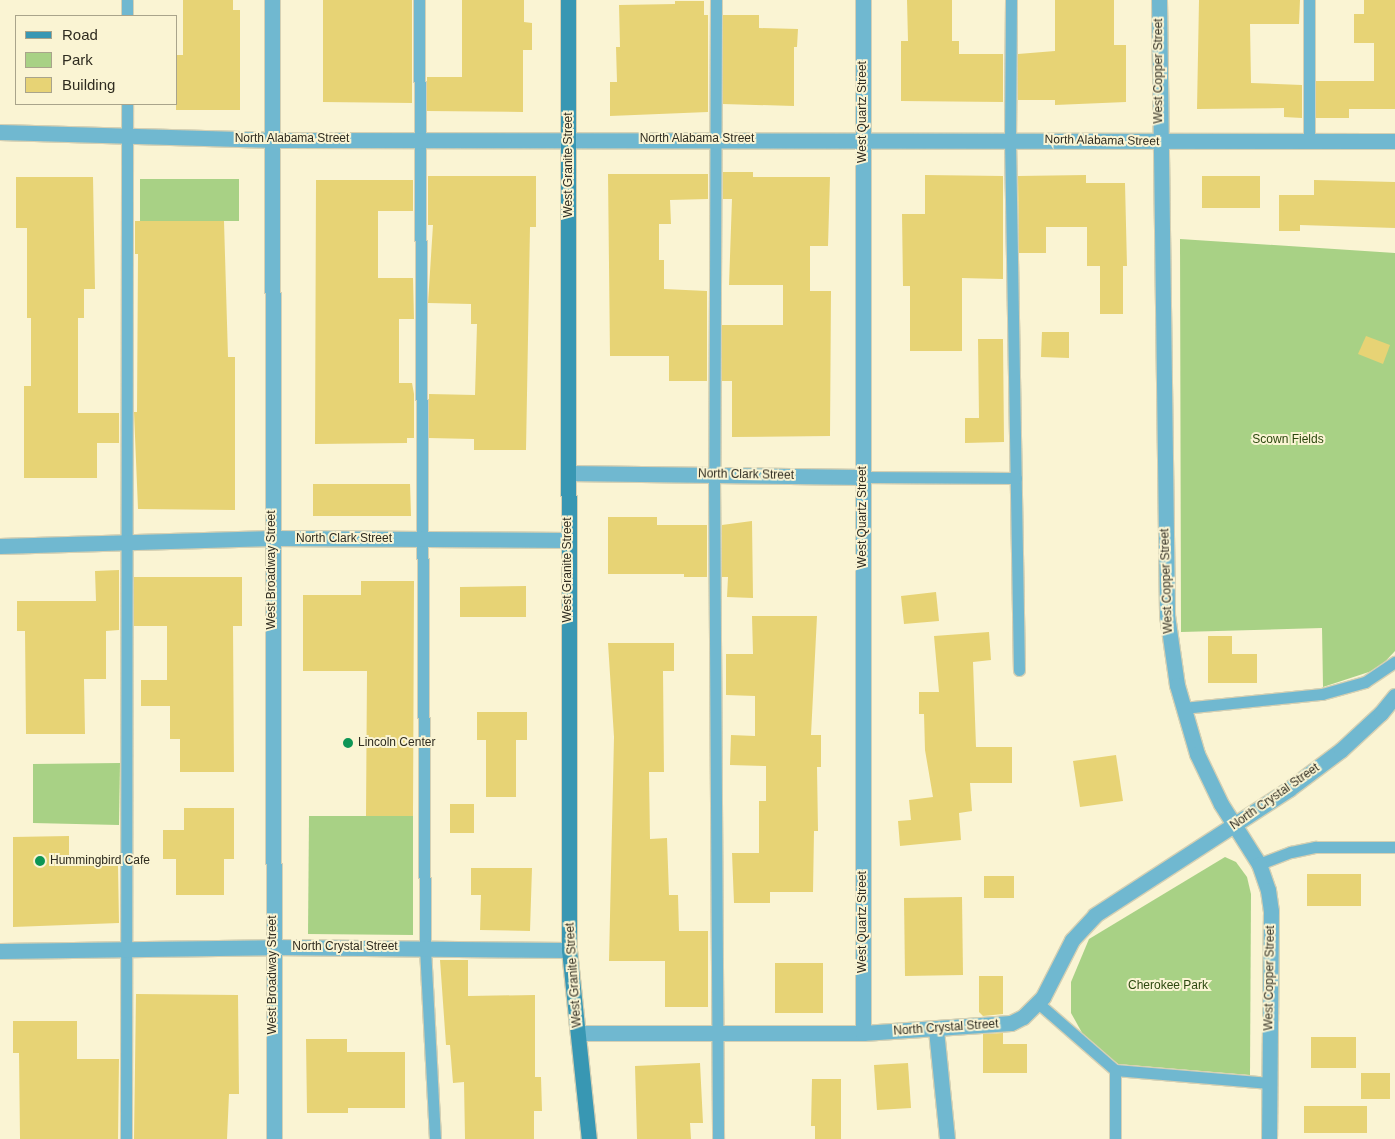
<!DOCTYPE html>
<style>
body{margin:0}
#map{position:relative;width:1395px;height:1139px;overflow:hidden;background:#faf4d3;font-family:Arial,sans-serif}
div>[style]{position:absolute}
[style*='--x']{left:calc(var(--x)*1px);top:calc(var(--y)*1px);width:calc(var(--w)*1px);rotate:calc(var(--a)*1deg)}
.green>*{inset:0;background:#a8d185}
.building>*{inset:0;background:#e7d375}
.roads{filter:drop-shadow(1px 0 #d5d0b3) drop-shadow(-1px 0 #d5d0b3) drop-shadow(0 1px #d5d0b3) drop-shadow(0 -1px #d5d0b3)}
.lane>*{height:11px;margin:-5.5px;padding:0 5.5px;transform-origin:5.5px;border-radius:5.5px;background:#70b8d0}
.street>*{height:15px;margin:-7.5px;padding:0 7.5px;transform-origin:7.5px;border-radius:7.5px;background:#70b8d0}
.secondary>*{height:15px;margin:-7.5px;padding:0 7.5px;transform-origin:7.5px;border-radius:7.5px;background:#3897b3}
.dots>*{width:14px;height:14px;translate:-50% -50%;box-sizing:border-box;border:2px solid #faf4d3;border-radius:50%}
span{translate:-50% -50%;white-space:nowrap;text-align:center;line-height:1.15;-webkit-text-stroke:4px #faf4d3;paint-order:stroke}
.street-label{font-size:12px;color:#2f2c20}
.park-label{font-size:12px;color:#2d480f}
.poi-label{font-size:12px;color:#2f2c20}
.left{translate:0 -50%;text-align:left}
.legend{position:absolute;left:15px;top:15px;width:162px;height:90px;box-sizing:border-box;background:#faf4d3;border:1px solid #a9a48b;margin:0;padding:6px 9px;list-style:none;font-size:15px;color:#2f2c20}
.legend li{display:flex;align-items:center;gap:10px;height:25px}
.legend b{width:25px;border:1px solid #a9a48b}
</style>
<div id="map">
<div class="green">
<div style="clip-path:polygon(140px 179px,239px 179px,239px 221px,140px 221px)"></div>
<div style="clip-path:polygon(1180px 239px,1395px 253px,1395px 651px,1378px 669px,1323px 687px,1322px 628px,1181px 632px)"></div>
<div style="clip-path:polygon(120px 763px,119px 825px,33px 823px,33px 764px)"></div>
<div style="clip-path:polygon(309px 816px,413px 816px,413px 935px,308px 934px)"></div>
<div style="clip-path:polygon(1225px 857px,1236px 862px,1247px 877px,1251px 894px,1250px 1075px,1118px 1064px,1085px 1038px,1071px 1013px,1071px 982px,1089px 939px)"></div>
</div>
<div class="building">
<div style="clip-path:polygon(183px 0,233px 0,233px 10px,240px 10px,240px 110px,176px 110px,176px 55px,183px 55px)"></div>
<div style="clip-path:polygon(323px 0,412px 0,412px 103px,323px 102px)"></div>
<div style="clip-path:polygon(462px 0,524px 0,524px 22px,532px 23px,532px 50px,523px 50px,523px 112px,427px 111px,427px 77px,462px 77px)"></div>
<div style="clip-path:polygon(907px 0,952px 0,952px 41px,959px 41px,959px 54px,1003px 54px,1003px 102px,901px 101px,901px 41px,908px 41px)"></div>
<div style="clip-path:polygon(1055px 0,1114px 0,1114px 45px,1126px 45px,1126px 102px,1055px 105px,1055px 100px,1018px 100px,1018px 54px,1055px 51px)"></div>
<div style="clip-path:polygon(1199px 0,1300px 0,1299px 24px,1250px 24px,1251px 83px,1302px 85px,1302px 118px,1284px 117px,1284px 108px,1197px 109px)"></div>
<div style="clip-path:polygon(1364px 0,1395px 0,1395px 109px,1349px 109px,1349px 118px,1316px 118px,1316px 81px,1374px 81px,1374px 43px,1354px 43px,1354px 14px,1364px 14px)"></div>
<div style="clip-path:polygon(675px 1px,704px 1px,704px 15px,708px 15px,708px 112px,610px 116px,610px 82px,617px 82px,616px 47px,620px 47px,619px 5px,675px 4px)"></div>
<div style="clip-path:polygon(723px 15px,759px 15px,759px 28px,798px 29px,797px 47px,794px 47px,794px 106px,723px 104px)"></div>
<div style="clip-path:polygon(723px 172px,753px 172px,753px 177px,830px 177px,828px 246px,810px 246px,810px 291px,831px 291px,830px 436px,732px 437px,732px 381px,722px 381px,722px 325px,783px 325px,783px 285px,729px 285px,732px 199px,723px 199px)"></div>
<div style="clip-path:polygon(608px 174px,708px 174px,708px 199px,670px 200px,671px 224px,659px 224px,659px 260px,664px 260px,664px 289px,707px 291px,707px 381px,669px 381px,669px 356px,610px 356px)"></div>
<div style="clip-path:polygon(925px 175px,1003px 176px,1003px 279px,962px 278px,962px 351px,910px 351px,910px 286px,903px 286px,902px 214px,925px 214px)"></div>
<div style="clip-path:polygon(1086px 175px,1086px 183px,1125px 183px,1127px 266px,1123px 266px,1123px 314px,1100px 314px,1100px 266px,1087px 266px,1087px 227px,1046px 227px,1046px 253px,1019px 253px,1018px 176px)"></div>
<div style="clip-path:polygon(428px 176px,536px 176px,536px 227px,530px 227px,526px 450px,474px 450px,474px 439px,429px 438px,429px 394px,475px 395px,477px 324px,471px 324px,471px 304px,428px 303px,433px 225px,428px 225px)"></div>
<div style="clip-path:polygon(1202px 176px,1260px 176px,1260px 208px,1202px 208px)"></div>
<div style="clip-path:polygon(16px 177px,93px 177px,95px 289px,84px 289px,84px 318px,78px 318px,78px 413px,119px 413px,119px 443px,97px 443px,97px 478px,24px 478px,24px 386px,31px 386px,31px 318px,27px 318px,27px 228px,16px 228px)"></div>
<div style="clip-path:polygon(316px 180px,413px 180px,413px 211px,378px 211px,378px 278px,413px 278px,414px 319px,399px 319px,399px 383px,412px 383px,414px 394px,414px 438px,407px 438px,407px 443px,315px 444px)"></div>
<div style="clip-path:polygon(1314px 180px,1395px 182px,1395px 228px,1300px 225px,1300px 231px,1279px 231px,1279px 195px,1314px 195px)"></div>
<div style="clip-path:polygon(135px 221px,224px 221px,228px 357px,235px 357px,235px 510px,138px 509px,134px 412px,137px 412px,138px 254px,135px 254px)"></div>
<div style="clip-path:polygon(1042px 332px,1069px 332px,1069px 358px,1041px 357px)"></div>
<div style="clip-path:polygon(1366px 336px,1390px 345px,1383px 364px,1358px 354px)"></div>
<div style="clip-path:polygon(978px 339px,1003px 339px,1004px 442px,965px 443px,965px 418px,979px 418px)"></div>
<div style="clip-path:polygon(313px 484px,410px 484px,411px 516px,313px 516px)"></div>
<div style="clip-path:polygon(608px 517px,657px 517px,657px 525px,707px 525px,707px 577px,684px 577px,684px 574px,608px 574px)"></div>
<div style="clip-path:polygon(752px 521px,753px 598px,727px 597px,728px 577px,722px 577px,722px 525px)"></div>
<div style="clip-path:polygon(119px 570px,119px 630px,106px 631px,106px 679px,84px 679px,85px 734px,26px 734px,25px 631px,17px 631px,17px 601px,96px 601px,95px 571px)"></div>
<div style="clip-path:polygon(134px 577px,242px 577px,242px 626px,233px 626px,234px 772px,180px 772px,180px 739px,170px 739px,170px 706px,141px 706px,141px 680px,167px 680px,167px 626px,134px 626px)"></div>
<div style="clip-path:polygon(361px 581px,414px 581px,413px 816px,366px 816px,367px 671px,303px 671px,303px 595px,361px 595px)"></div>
<div style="clip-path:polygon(526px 586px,526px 617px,460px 617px,460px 587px)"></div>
<div style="clip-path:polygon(936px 592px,939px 621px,904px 624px,901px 596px)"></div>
<div style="clip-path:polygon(752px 616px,817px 616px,811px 735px,821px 735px,821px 767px,817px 767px,818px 831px,814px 831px,813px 892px,770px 892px,770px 903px,734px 903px,732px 853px,759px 853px,759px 801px,766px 801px,766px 766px,730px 765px,731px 735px,755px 736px,755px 696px,726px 695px,726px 654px,753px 654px)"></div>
<div style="clip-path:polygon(989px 632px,991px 660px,973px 662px,976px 747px,1012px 747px,1012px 783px,970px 783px,972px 811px,959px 813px,961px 840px,900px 846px,898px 821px,911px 820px,909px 800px,933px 797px,925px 750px,924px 714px,919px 714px,919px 692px,939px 692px,934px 636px)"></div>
<div style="clip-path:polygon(1208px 636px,1232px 636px,1232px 654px,1257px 654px,1257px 683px,1208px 683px)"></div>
<div style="clip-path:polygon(608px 643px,674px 643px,674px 671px,663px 671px,664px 772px,649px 772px,650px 839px,667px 838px,669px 895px,678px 895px,679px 931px,708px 931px,708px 1007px,665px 1007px,665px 961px,609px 961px,614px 737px)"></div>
<div style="clip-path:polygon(477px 712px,527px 712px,527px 740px,516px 740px,516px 797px,486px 797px,486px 740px,477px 740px)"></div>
<div style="clip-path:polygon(1116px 755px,1123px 801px,1080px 807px,1073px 761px)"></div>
<div style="clip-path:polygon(450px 804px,474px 804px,474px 833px,450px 833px)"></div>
<div style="clip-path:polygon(184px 808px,234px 808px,234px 859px,224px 859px,224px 895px,176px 895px,176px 859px,163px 859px,163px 830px,184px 830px)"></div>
<div style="clip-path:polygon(69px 836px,69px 866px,118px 866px,119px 923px,13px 927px,13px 837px)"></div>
<div style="clip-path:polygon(471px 868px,532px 868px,530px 931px,480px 930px,481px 895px,471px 895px)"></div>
<div style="clip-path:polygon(1307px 874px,1361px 874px,1361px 906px,1307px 906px)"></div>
<div style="clip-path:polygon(984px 876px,1014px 876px,1014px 898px,984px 898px)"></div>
<div style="clip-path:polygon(962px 897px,963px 975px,905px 976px,904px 898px)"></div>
<div style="clip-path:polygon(440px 960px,468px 960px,468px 996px,535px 995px,535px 1077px,541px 1077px,542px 1111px,534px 1111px,534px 1139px,465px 1139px,464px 1082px,453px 1083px,450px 1045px,446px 1045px)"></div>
<div style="clip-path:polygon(775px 963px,823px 963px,823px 1013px,775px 1013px)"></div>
<div style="clip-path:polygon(979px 976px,1003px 976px,1003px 1014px,983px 1016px,979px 1012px)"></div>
<div style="clip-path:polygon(136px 994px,238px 995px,239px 1094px,229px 1094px,227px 1139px,134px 1139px)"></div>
<div style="clip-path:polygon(13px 1021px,77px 1021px,77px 1059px,119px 1059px,118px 1139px,20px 1139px,19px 1053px,13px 1053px)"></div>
<div style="clip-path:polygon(1003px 1033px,1003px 1044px,1027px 1044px,1027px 1073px,983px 1073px,983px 1034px)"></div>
<div style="clip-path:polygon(1311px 1037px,1356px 1037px,1356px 1068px,1311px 1068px)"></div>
<div style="clip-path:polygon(306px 1039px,347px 1039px,347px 1052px,405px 1052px,405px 1108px,348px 1108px,348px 1113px,307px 1113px)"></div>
<div style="clip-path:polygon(700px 1063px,703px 1123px,690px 1123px,691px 1139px,637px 1139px,635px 1066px)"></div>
<div style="clip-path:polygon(908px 1063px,911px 1108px,877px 1110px,874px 1065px)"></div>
<div style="clip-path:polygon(1361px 1073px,1390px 1073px,1390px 1099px,1361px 1099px)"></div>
<div style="clip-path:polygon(812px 1079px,841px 1079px,841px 1139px,815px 1139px,815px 1126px,811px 1126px)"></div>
<div style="clip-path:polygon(1304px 1106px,1367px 1106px,1367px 1133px,1304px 1133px)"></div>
</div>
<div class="roads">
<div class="lane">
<div style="--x:419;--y:0;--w:948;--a:89.64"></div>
<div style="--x:425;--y:948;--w:191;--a:87"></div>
<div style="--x:716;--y:0;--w:475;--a:90.2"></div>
<div style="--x:714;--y:475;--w:664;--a:89.65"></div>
<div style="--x:1011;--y:0;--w:140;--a:90.4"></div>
<div style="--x:1010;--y:140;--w:530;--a:89.03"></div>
<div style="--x:1309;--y:0;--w:141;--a:90"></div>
<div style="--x:127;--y:16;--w:16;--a:-90"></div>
<div style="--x:863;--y:477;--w:153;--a:0.4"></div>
<div style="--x:1183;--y:708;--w:140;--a:-5.8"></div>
<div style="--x:1322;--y:694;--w:45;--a:-15.6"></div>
<div style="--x:1365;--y:682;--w:36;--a:-34"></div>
<div style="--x:1259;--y:864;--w:34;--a:-21"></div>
<div style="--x:1291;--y:852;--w:25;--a:-12"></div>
<div style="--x:1315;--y:847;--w:80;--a:0"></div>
<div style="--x:1038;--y:1003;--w:102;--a:41"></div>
<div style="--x:1115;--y:1070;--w:155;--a:4.8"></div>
<div style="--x:126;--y:1139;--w:1035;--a:-89.94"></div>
<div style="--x:1115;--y:1139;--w:69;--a:-90"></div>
</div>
<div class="street">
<div style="--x:272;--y:0;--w:1139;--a:89.9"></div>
<div style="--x:1159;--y:0;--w:615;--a:89.25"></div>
<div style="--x:1167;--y:615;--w:71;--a:81.9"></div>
<div style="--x:1177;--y:685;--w:72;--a:73.8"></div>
<div style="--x:1197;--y:754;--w:55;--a:64.4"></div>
<div style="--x:1221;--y:804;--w:71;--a:57.7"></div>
<div style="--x:1259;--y:864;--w:28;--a:71"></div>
<div style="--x:1268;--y:890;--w:21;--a:82"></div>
<div style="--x:1271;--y:911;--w:228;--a:90.5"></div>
<div style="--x:0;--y:132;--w:273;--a:1.7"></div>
<div style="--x:273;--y:140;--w:1122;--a:0.05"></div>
<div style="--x:568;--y:473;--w:295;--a:0.8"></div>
<div style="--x:0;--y:546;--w:272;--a:-1.7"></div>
<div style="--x:272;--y:538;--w:296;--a:0.4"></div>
<div style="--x:0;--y:951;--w:272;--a:-0.8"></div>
<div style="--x:272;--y:947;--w:297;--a:0.6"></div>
<div style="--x:936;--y:1030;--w:110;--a:84.2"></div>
<div style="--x:578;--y:1033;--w:285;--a:0"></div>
<div style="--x:863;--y:1033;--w:148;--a:-3.9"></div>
<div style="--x:1011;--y:1023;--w:13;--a:-27"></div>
<div style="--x:1023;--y:1017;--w:28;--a:-45"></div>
<div style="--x:1043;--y:997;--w:64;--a:-63"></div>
<div style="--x:1072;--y:940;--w:34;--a:-47"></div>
<div style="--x:1095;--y:915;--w:231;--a:-33"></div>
<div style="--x:1289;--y:789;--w:65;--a:-36.9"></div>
<div style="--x:1341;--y:750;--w:54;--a:-42.8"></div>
<div style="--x:1381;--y:713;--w:22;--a:-51"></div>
<div style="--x:863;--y:1033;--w:1033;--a:-90"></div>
</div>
<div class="secondary">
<div style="--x:568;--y:0;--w:950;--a:89.94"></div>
<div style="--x:569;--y:950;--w:190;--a:84"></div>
</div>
</div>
<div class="dots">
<div style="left:348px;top:743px;background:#0d9555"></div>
<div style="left:40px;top:861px;background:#0d9555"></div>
</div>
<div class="street-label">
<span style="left:1159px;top:71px;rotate:-90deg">West Copper Street</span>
<span style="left:863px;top:112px;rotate:-90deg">West Quartz Street</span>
<span style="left:292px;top:139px">North Alabama Street</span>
<span style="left:697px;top:139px">North Alabama Street</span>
<span style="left:1102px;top:141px;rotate:1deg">North Alabama Street</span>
<span style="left:569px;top:165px;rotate:-90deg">West Granite Street</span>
<span style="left:746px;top:475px;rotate:1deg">North Clark Street</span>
<span style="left:863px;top:517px;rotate:-90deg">West Quartz Street</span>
<span style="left:344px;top:539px">North Clark Street</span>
<span style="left:272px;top:570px;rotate:-90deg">West Broadway Street</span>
<span style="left:568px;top:570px;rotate:-90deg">West Granite Street</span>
<span style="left:1167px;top:581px;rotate:-92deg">West Copper Street</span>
<span style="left:1275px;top:797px;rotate:-35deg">North Crystal Street</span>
<span style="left:863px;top:922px;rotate:-90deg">West Quartz Street</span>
<span style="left:345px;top:947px">North Crystal Street</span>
<span style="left:273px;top:975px;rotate:-90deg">West Broadway Street</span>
<span style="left:574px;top:975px;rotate:-94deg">West Granite Street</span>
<span style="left:1270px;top:978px;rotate:-89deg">West Copper Street</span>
<span style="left:946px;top:1028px;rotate:-4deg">North Crystal Street</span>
</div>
<div class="park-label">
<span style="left:1288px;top:440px">Scown Fields</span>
<span style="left:1168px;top:986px">Cherokee Park</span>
</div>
<div class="poi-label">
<span class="left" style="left:358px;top:743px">Lincoln Center</span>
<span class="left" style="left:50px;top:861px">Hummingbird Cafe</span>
</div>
<ul class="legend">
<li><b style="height:6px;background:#3897b3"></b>Road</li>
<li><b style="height:14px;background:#a8d185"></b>Park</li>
<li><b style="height:14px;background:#e7d375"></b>Building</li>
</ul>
</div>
